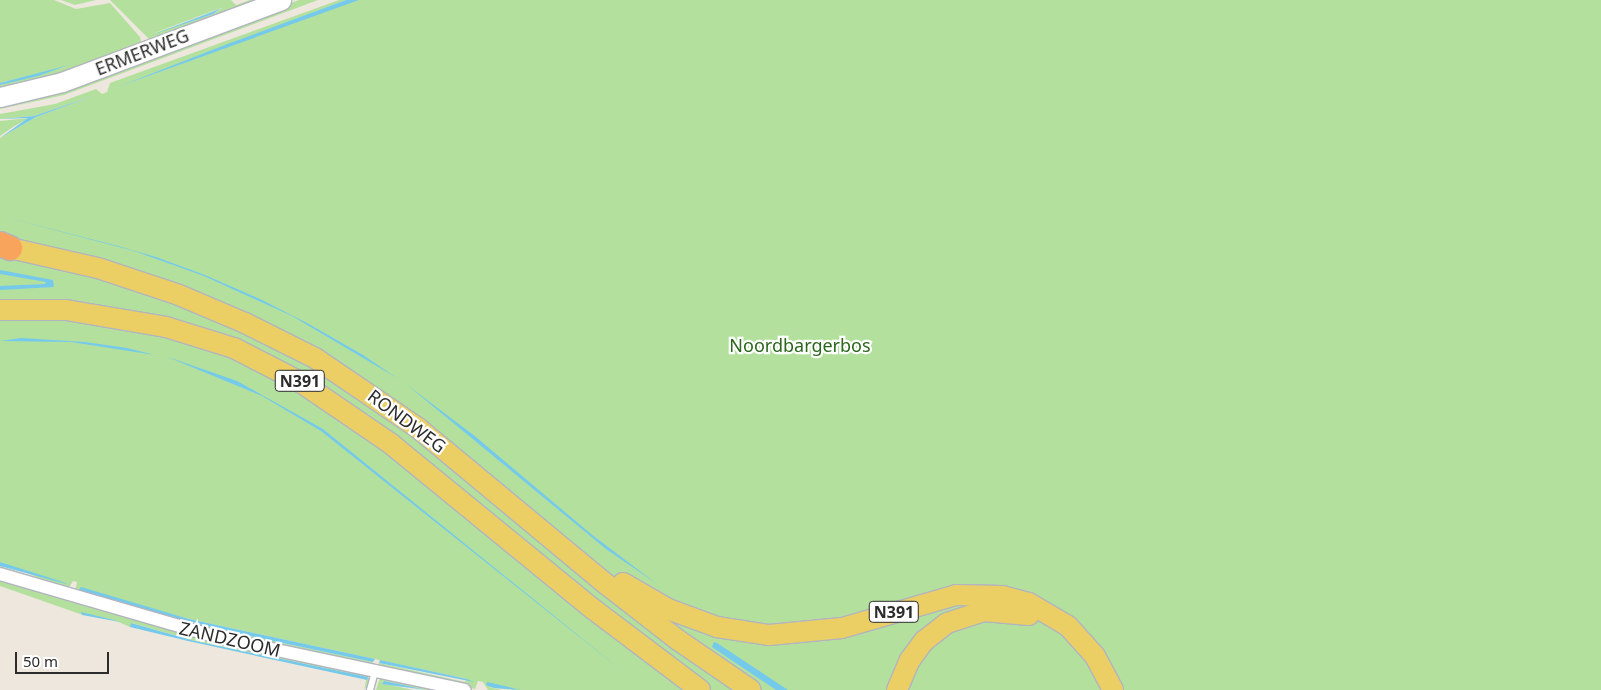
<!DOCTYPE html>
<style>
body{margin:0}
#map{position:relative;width:1601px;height:690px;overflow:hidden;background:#ede7de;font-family:"Noto Sans",sans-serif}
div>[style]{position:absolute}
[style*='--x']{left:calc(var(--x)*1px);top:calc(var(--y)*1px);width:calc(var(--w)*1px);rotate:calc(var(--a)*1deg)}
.green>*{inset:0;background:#b3e19d}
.water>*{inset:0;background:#75c9eb}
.roads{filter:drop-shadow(1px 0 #b2b4bf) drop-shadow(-1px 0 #b2b4bf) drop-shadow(0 1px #b2b4bf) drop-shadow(0 -1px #b2b4bf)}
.lane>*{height:6px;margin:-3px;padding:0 3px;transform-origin:3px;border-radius:3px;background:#fff}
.street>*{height:12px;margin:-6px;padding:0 6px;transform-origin:6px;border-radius:6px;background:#fff}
.secondary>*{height:19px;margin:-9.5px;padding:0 9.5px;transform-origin:9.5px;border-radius:9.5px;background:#fff}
.primary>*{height:20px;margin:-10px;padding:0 10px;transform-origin:10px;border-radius:10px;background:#eccf64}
.highway>*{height:24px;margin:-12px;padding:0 12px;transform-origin:12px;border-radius:12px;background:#f9a45d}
span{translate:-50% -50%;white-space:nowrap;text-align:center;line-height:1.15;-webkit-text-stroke:4.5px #fff;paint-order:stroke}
.shield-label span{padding:1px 4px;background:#fff;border:1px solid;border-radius:4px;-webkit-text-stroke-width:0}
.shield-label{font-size:16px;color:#2c2c2c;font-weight:700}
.street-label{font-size:18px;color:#2c2c2c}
.park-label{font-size:18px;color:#2b671d}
.scale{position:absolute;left:15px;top:652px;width:94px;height:22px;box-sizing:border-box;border:2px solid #2c2c2c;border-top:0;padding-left:6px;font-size:15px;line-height:18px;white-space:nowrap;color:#2c2c2c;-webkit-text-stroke:4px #fff;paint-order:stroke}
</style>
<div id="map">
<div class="green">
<div style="clip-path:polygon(0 0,54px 0,76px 9px,110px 3px,140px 37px,142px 46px,95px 64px,0 90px,0 85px,69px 66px,0 83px)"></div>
<div style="clip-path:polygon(61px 0,96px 0,75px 5px)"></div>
<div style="clip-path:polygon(evenodd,110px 0,231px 0,236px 5px,250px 0,265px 0,151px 41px,110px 0,222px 8px,213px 14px,149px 35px,221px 8px,222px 8px)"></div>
<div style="clip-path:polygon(299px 0,318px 0,64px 95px,0 109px,0 103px,61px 89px)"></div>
<div style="clip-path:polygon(339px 0,346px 0,115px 88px,356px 0,1601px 0,1601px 690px,515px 690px,488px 687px,502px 690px,488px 690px,483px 682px,478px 681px,475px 689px,377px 668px,379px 663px,465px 682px,467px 679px,189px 619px,78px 588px,117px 602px,221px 630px,373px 662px,370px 667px,201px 630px,75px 592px,77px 582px,73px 581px,68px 589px,0 570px,0 566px,44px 580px,0 562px,0 138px,36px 117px,96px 95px,34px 116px,0 119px,0 114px,55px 104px,96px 89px,102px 94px,107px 92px,110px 83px)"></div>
<div style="clip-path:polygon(29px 118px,13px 127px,0 136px,0 121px)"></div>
<div style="clip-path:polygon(0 577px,366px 672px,370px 681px,364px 690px,367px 677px,195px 641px,132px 623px,130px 627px,114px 620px,80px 614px,0 586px)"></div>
<div style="clip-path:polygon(381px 675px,451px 690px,426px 690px,384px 681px,382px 683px,413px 690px,376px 690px)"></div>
</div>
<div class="water">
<div style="clip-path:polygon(346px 0,359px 0,115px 88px,225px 45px)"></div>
<div style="clip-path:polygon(221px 8px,213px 14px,149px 36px,212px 12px)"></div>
<div style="clip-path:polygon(69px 65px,38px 76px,0 85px,0 83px)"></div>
<div style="clip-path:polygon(96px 95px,36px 117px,0 138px,28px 118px,0 119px,34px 116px)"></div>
<div style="clip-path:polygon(5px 217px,118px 246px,156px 257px,205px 275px,260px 299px,307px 323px,363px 355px,397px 378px,292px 316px,204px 276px,134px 251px)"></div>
<div style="clip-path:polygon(0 270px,53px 280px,54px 287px,0 290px,0 286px,45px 284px,46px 282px,0 274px)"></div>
<div style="clip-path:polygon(21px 338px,85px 342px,127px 348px,155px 355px,71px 342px,0 341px)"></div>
<div style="clip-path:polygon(165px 356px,237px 381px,323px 429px,626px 674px,321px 431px,262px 396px)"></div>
<div style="clip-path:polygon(406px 384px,476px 437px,591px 534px,657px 584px,606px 549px)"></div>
<div style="clip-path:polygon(0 562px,60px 581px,70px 585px,0 566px)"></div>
<div style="clip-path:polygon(81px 587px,189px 619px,375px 659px,373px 662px,221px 630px,117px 602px,79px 590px)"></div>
<div style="clip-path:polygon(81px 612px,114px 620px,120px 622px,82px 615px)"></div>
<div style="clip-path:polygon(131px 623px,195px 641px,368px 677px,367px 680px,188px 641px,130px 627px)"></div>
<div style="clip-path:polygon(714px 642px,717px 643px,788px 690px,776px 690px,712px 647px)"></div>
<div style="clip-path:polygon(380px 660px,467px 679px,474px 682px,379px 663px)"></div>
<div style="clip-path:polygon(384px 681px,399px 684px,426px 690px,382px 684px)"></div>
<div style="clip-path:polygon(487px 682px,505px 686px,520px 690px,494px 688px,486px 685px)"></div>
</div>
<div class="roads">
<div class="lane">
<div style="--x:370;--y:690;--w:20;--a:-75"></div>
</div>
<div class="street">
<div style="--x:0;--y:574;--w:229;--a:16.2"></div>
<div style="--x:220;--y:638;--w:250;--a:12"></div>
</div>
<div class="secondary">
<div style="--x:0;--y:97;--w:64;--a:-13.6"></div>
<div style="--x:62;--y:82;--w:234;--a:-20.5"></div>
</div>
<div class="primary">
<div style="--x:10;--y:248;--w:90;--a:12.8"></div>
<div style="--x:98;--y:268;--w:85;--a:18.4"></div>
<div style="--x:179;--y:295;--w:72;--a:23"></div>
<div style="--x:245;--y:323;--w:78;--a:26.6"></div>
<div style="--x:315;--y:358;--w:125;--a:34.2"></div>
<div style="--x:418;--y:428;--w:244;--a:39.7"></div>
<div style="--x:606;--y:584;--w:91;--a:37.9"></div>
<div style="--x:678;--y:640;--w:88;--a:34.4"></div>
<div style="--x:0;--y:310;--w:66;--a:0"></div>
<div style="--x:66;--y:310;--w:101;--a:9.6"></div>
<div style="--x:166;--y:327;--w:71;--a:17.2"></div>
<div style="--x:234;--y:348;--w:76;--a:27.2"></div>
<div style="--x:302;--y:383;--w:107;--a:34.3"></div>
<div style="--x:390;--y:443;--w:262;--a:39.3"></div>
<div style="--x:593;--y:609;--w:134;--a:37.1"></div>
<div style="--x:623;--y:583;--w:52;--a:30"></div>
<div style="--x:668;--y:609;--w:52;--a:20.2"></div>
<div style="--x:717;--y:627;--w:53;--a:8.7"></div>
<div style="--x:769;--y:635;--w:73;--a:-5.5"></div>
<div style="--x:842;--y:628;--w:119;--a:-16.1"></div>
<div style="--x:956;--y:595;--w:46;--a:1.2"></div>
<div style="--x:1002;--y:596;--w:28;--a:15"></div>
<div style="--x:1029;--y:603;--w:45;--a:30.5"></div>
<div style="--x:1068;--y:626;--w:40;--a:48"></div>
<div style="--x:1095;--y:656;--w:38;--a:62"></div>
<div style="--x:897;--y:690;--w:33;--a:-67"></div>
<div style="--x:910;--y:660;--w:24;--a:-54"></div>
<div style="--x:924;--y:641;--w:29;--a:-38"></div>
<div style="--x:947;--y:623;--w:39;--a:-18"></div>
<div style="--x:984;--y:611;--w:45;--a:5.1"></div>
</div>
<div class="highway">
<div style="--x:0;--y:244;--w:11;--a:22"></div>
</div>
</div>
<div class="shield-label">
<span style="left:300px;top:381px">N391</span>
<span style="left:894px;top:612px">N391</span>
</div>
<div class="street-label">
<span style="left:142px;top:52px;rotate:-21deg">ERMERWEG</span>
<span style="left:407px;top:421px;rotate:37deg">RONDWEG</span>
<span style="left:230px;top:639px;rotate:13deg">ZANDZOOM</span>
</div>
<div class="park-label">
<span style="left:800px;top:345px">Noordbargerbos</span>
</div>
<div class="scale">50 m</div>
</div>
